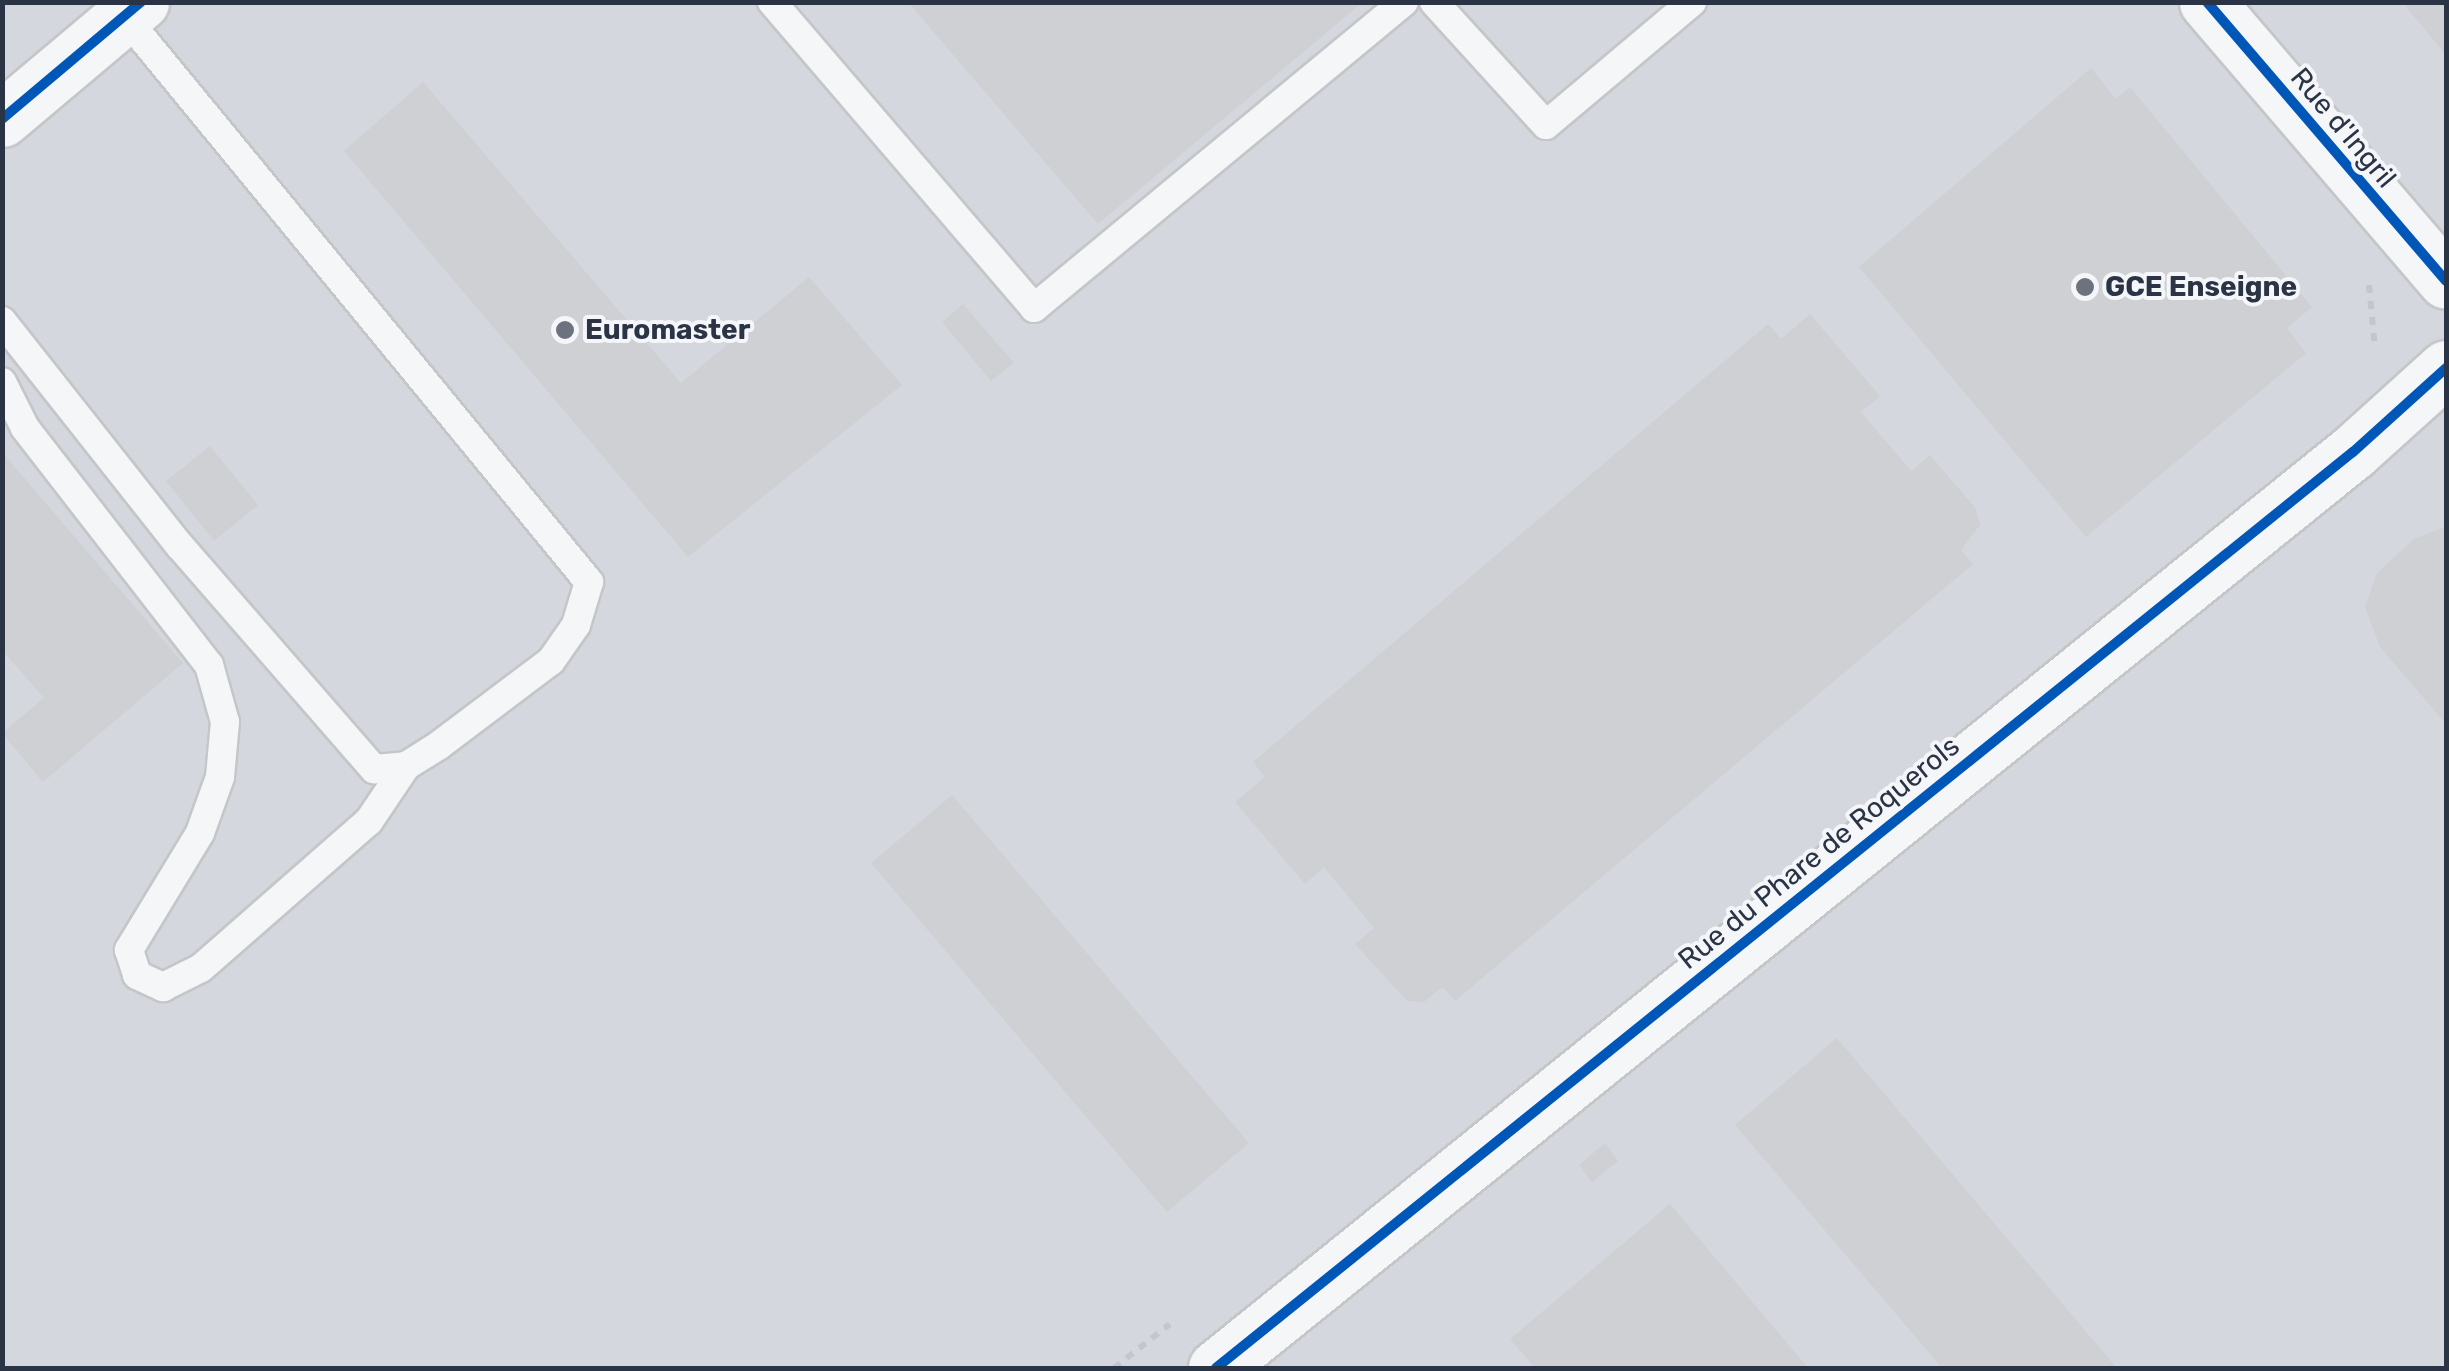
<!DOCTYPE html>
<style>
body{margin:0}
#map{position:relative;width:2449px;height:1371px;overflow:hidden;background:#e6e8ea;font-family:Rubik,sans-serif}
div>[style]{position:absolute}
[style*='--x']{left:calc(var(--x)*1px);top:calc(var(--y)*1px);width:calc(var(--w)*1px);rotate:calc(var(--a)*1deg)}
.built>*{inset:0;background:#d4d7dd}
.building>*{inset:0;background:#ced0d3}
.path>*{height:6px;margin-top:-3px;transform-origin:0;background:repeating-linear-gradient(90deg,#c5c6ca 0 8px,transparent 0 16px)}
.roads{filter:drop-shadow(2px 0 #c4c6c8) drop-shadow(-2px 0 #c4c6c8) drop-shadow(0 2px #c4c6c8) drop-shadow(0 -2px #c4c6c8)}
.lane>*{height:28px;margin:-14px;padding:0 14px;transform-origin:14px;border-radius:14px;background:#f5f6f7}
.street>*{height:55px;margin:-27.5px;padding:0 27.5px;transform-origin:27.5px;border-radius:27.5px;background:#f5f6f7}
.cycleway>*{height:10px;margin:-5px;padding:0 5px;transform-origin:5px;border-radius:5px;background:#0057b8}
.dots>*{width:28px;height:28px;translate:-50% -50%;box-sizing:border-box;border:5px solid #f4f6f9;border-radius:50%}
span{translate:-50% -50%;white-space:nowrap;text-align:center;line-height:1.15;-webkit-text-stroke:8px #f4f6f9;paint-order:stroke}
.street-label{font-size:28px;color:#2b3445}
.poi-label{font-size:28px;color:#2b3445;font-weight:700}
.left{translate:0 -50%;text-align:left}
.frame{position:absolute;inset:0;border:5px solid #2b3445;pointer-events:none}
</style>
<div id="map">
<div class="built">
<div style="clip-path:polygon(3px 3px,2446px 3px,2446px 1368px,3px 1368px)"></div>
</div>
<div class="building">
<div style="clip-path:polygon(908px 2px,1363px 2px,1098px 224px)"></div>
<div style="clip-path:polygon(2402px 2px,2446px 2px,2446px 55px)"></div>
<div style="clip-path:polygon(2091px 68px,2116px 99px,2130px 87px,2312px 307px,2287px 328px,2306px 353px,2086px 537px,1859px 267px)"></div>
<div style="clip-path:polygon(423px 82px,681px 383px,809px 277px,902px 385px,688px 557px,344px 151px)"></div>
<div style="clip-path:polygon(963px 304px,1014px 363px,991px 381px,942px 322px)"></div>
<div style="clip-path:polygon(1810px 314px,1880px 396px,1861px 412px,1911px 471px,1930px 455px,1976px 509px,1980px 525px,1961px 550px,1973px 564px,1455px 1001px,1442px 987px,1424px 1002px,1407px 1001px,1355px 944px,1374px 928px,1324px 867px,1305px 884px,1235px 802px,1265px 777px,1253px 762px,1768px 324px,1781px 339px)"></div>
<div style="clip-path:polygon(210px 446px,258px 505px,214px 541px,166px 481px)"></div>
<div style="clip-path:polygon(2px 452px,183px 663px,43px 782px,2px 733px,44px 698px,2px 650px)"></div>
<div style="clip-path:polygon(2446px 526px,2446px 724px,2380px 647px,2365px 607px,2377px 573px,2414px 539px)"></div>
<div style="clip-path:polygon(952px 795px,1249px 1143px,1167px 1212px,871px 863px)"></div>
<div style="clip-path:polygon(1837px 1038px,2117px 1368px,1942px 1368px,1735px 1125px)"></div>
<div style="clip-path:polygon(1605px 1143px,1618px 1161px,1592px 1182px,1579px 1165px)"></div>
<div style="clip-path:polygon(1670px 1204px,1808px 1368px,1535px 1368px,1510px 1339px)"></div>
</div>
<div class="path">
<div style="--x:2369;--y:285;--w:63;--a:84.6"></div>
<div style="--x:1114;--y:1368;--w:71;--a:-38.2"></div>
</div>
<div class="roads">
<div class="lane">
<div style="--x:772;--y:2;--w:403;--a:49.4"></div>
<div style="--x:1034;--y:308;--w:480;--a:-39.6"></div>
<div style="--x:1434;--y:2;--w:166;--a:47.7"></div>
<div style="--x:1546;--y:125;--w:191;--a:-40.1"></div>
<div style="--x:2;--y:321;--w:287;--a:51.7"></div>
<div style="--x:180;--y:546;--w:296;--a:49"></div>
<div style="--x:374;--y:769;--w:32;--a:-5"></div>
<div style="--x:406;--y:766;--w:38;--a:-32"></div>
<div style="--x:438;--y:746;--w:141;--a:-37"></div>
<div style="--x:551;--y:661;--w:44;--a:-55.2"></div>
<div style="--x:576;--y:625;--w:45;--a:-73.2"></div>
<div style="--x:589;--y:582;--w:733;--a:-129.4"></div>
<div style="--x:2;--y:382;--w:51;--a:63.4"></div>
<div style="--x:25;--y:428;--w:300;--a:52.2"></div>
<div style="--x:209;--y:665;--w:59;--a:74.3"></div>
<div style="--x:225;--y:722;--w:55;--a:95.2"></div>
<div style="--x:220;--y:777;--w:59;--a:109.7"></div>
<div style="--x:200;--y:833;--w:137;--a:121.3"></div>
<div style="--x:129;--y:950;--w:26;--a:72"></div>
<div style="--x:137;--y:975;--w:29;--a:25"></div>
<div style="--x:163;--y:987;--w:42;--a:-26.6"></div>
<div style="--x:201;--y:968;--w:223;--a:-41.2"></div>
<div style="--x:369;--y:821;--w:66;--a:-56.1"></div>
</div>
<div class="street">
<div style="--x:2207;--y:2;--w:367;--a:49.4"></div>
<div style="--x:2;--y:119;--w:182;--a:-40.1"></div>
<div style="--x:1216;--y:1368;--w:1460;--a:-38.86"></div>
<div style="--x:2353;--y:452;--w:125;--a:-42.1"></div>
</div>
</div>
<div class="cycleway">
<div style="--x:2207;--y:2;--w:367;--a:49.4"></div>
<div style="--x:2;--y:119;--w:182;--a:-40.1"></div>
<div style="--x:1216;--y:1368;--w:1460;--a:-38.86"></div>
<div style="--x:2353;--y:452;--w:125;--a:-42.1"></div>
</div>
<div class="dots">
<div style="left:2085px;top:287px;background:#6c737f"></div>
<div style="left:565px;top:330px;background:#6c737f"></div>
</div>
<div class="street-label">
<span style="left:2343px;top:128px;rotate:50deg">Rue d'Ingril</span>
<span style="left:1819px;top:853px;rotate:-39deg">Rue du Phare de Roquerols</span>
</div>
<div class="poi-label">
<span class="left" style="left:2105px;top:287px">GCE Enseigne</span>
<span class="left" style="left:585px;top:330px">Euromaster</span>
</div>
<div class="frame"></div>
</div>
